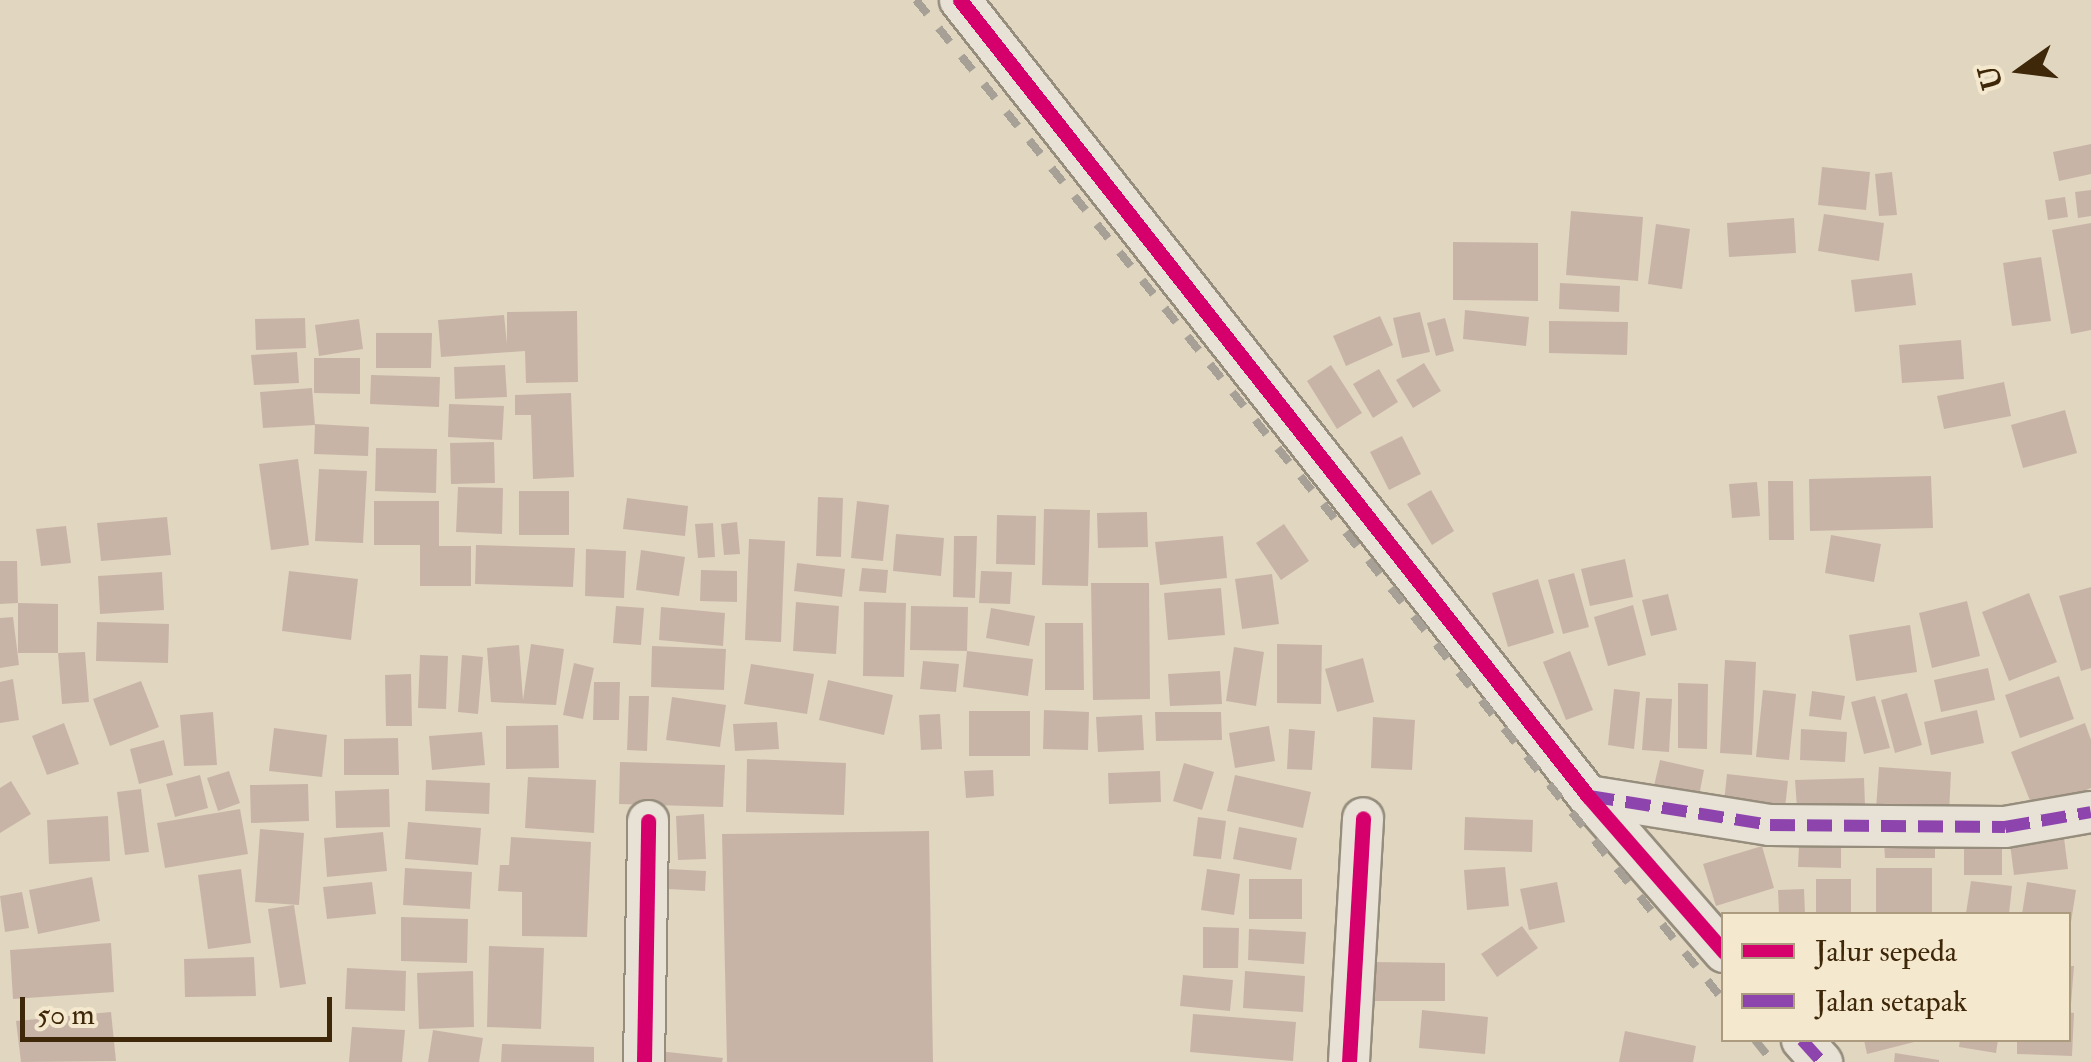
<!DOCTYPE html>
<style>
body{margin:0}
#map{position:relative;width:2091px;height:1062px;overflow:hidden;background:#e1d6c0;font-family:"IM FELL Double Pica",serif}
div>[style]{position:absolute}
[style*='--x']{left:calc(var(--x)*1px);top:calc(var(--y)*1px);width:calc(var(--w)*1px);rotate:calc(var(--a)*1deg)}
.building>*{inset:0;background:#c8b4a7}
.roads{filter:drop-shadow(2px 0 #968d7d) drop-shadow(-2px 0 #968d7d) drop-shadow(0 2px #968d7d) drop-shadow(0 -2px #968d7d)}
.street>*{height:40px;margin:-20px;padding:0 20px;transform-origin:20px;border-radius:20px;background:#e7e1d6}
.rail>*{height:8px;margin-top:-4px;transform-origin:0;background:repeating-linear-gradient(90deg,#a7a096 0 18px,transparent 0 36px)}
.quiet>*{height:12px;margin-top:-6px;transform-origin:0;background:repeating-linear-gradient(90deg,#8e44ad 0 25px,transparent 0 37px)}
.cycleway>*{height:15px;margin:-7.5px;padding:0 7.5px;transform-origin:7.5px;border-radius:7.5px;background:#d6006c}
span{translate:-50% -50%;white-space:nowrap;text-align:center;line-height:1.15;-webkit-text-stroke:8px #f4e8ce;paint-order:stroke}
.legend{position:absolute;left:1721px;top:912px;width:350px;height:130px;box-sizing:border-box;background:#f4e8ce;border:2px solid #ac9b7f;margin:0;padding:12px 18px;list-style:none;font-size:30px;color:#3f2809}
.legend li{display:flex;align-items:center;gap:20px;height:50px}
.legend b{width:50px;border:2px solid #ac9b7f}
.north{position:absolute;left:1971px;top:20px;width:100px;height:100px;-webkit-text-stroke:8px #f4e8ce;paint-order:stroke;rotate:256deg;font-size:28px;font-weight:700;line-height:40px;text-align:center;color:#3f2809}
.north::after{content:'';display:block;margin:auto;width:35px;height:45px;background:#3f2809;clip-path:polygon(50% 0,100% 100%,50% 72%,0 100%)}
.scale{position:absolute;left:20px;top:997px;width:312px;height:45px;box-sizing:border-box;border:5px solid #3f2809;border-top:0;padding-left:12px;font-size:30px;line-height:35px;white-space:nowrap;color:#3f2809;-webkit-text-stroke:8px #f4e8ce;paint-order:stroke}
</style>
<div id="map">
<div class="building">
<div style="clip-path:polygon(2091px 144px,2091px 174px,2059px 181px,2053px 152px)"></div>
<div style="clip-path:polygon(1822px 167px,1870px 172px,1866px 210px,1818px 205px)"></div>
<div style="clip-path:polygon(1892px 172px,1897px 215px,1879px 216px,1875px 174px)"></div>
<div style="clip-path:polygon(2091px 190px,2091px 216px,2078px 218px,2075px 192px)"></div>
<div style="clip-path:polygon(2065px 197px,2068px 217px,2048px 220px,2045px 200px)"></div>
<div style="clip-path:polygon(1571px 211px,1643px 217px,1638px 281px,1566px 275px)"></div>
<div style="clip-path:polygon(1824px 214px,1884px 223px,1879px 261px,1818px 251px)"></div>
<div style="clip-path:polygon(1794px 218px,1796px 253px,1729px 257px,1727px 223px)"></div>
<div style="clip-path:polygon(2091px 223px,2091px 330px,2071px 334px,2052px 230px)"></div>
<div style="clip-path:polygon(1656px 224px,1690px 229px,1682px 289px,1648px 284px)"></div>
<div style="clip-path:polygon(1453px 242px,1538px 243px,1538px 301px,1453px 300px)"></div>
<div style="clip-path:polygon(2041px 257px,2051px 321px,2012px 326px,2003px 263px)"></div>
<div style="clip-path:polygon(1912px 273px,1916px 305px,1855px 312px,1851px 280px)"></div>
<div style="clip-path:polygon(1560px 283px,1620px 286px,1619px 312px,1559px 309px)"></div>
<div style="clip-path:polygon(1465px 310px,1529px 317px,1526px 346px,1463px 339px)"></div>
<div style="clip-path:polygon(577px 311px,578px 382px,526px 383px,525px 351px,441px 357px,438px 320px,504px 315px,507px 344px,507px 312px)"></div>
<div style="clip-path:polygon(1420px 312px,1430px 352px,1402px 358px,1393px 318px)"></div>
<div style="clip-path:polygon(1380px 316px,1393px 345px,1346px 366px,1333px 336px)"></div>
<div style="clip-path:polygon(305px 318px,306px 348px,256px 350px,255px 319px)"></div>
<div style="clip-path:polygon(1445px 318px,1454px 351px,1436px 356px,1427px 323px)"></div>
<div style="clip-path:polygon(359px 319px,363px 349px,319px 356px,315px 325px)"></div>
<div style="clip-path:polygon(1549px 321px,1628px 322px,1627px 355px,1549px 353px)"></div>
<div style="clip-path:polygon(376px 333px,432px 333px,431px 368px,376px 368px)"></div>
<div style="clip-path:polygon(1961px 340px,1964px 379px,1902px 383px,1899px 345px)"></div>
<div style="clip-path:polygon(297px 352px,299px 383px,254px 385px,251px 355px)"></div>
<div style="clip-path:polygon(314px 358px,360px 358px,360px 394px,314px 393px)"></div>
<div style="clip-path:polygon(1424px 363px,1441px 391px,1413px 408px,1396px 380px)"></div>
<div style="clip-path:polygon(505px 365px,507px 397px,455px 399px,454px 367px)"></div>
<div style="clip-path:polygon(1331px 365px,1362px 413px,1337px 429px,1307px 381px)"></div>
<div style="clip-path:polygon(1379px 369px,1398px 402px,1373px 418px,1353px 384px)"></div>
<div style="clip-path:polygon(371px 375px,440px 377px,439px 407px,370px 404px)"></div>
<div style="clip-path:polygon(2004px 382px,2011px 416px,1944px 429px,1937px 396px)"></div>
<div style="clip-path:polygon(312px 388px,315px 425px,263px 428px,260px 392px)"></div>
<div style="clip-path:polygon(571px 393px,574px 477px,533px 479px,531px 415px,515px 415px,515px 395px)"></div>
<div style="clip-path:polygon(449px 404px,504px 406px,502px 440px,448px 437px)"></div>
<div style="clip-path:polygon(2065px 410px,2077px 453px,2023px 468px,2011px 425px)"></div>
<div style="clip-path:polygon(315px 424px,369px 427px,368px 456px,314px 454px)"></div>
<div style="clip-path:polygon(1402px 436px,1421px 474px,1389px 490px,1370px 452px)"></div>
<div style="clip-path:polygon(494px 442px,495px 483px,451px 484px,450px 443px)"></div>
<div style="clip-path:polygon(376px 448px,437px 449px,436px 493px,375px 491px)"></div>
<div style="clip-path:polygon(298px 459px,309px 545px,271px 550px,259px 464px)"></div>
<div style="clip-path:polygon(319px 469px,367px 471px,363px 543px,315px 541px)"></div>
<div style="clip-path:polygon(1931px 476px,1933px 528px,1810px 531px,1809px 479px)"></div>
<div style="clip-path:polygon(1768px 481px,1793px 481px,1794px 540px,1769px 540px)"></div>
<div style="clip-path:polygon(1757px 482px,1760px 516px,1732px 518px,1729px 484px)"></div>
<div style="clip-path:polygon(458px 487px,503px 488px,502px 534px,456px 532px)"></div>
<div style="clip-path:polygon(1431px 490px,1454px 531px,1432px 545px,1407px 504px)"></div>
<div style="clip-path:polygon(519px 491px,569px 491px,569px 535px,519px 535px)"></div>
<div style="clip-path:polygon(818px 497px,843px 498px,841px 557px,816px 556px)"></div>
<div style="clip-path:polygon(627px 498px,688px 506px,685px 536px,623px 529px)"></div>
<div style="clip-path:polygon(374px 501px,439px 501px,439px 546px,471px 546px,471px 586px,420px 586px,420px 545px,374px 545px)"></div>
<div style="clip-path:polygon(857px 501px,889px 505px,883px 561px,851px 558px)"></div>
<div style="clip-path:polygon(1044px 509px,1090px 510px,1088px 586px,1042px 585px)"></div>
<div style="clip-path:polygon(1147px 512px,1148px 547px,1098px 548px,1097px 513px)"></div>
<div style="clip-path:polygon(997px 515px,1036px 516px,1035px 565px,996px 564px)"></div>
<div style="clip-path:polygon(167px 517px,171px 555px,101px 561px,97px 523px)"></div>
<div style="clip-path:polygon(737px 522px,740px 554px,724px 555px,721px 524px)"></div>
<div style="clip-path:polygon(713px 523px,715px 557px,698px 558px,695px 524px)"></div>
<div style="clip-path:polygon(1284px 524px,1309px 561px,1281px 580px,1256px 543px)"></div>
<div style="clip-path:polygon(66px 526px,71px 563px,41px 566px,36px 529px)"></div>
<div style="clip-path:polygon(896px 534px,944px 538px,941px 576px,893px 571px)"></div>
<div style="clip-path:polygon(1831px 535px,1881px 544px,1874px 582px,1825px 573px)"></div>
<div style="clip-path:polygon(954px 536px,977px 536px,975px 598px,953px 597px)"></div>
<div style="clip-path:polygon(1223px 536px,1227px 578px,1160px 585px,1155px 542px)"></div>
<div style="clip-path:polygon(749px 539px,785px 541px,781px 642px,745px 640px)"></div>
<div style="clip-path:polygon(476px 545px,575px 548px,573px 587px,475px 584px)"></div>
<div style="clip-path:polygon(586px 549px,626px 551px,624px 598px,585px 596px)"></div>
<div style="clip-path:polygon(641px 550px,685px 557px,679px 596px,636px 590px)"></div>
<div style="clip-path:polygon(1625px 559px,1633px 597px,1590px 606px,1581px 569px)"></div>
<div style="clip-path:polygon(0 561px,17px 561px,18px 603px,58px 604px,58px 653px,85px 652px,89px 702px,62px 704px,58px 653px,18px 653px,18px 603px,0 604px)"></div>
<div style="clip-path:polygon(797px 563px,845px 569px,842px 597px,794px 591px)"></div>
<div style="clip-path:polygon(862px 568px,888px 570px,886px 593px,859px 591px)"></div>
<div style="clip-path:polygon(701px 570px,737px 571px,737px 602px,700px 601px)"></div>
<div style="clip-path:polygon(289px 571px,358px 579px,351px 640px,282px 631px)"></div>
<div style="clip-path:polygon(981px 571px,1012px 572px,1010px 604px,979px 603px)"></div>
<div style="clip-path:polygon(162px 572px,164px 610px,100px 614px,98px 576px)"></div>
<div style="clip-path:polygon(1574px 573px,1589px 627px,1563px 634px,1548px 580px)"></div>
<div style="clip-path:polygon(1272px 574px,1279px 624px,1242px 629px,1235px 579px)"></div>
<div style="clip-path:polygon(1538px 579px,1554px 633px,1508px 647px,1492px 593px)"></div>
<div style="clip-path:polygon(1091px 583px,1149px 583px,1150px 699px,1093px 700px)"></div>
<div style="clip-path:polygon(2091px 587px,2091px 668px,2081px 671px,2059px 596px)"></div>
<div style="clip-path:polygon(1221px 588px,1225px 635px,1168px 640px,1164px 593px)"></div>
<div style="clip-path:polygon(2029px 593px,2057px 662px,2009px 681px,1982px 612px)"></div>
<div style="clip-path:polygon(1668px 594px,1677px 630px,1651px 636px,1642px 600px)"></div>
<div style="clip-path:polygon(1967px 601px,1980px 656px,1932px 668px,1919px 613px)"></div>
<div style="clip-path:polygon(796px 602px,839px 606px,836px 654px,793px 651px)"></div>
<div style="clip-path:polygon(864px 602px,906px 603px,904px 677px,863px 676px)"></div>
<div style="clip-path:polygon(1633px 605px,1646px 655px,1608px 666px,1594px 617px)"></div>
<div style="clip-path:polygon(616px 606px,644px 608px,641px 645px,613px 643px)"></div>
<div style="clip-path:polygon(911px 606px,968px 607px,967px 651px,910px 650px)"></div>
<div style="clip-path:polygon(661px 607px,725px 613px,723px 646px,659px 640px)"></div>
<div style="clip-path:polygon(991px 608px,1035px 616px,1029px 646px,986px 638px)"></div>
<div style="clip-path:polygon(13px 617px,19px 665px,0 668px,0 618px)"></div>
<div style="clip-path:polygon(97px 622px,169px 624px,168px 663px,96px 661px)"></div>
<div style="clip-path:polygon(1045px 623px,1083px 623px,1084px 690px,1045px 690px)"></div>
<div style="clip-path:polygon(1910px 625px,1917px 672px,1856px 681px,1849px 635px)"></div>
<div style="clip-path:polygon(531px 644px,564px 649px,556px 705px,491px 702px,487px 648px,519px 645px,523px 700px)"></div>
<div style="clip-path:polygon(1277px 644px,1322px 645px,1321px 704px,1277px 703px)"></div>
<div style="clip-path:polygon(652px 646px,726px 649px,724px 690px,651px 687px)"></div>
<div style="clip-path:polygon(1234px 647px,1264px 652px,1256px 706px,1226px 701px)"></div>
<div style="clip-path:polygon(967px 651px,1033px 659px,1028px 696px,963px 687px)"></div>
<div style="clip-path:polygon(1570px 651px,1593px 710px,1566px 720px,1543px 662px)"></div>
<div style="clip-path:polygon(420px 655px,448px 656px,446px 709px,418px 708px)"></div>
<div style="clip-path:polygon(462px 655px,483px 657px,478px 714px,458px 712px)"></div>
<div style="clip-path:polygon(1363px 658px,1374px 702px,1337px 712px,1325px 669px)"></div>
<div style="clip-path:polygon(1725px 660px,1756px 662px,1752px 755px,1720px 753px)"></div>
<div style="clip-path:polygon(923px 661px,959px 664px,956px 692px,920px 689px)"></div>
<div style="clip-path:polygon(574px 663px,594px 668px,583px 719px,563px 715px)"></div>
<div style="clip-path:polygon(751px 664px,814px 674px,807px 714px,744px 704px)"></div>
<div style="clip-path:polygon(1988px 668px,1995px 700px,1941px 712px,1934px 680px)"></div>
<div style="clip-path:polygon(1220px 671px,1222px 704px,1170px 706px,1168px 674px)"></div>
<div style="clip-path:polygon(411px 674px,412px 726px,386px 726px,385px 675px)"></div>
<div style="clip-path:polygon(2059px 676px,2074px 719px,2020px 738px,2005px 695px)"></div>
<div style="clip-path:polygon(13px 679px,19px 720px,0 723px,0 682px)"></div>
<div style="clip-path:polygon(828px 680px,893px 695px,884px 735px,819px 720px)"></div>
<div style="clip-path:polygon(141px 681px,159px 727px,110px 746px,93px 699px)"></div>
<div style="clip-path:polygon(594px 682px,620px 682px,619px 720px,593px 720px)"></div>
<div style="clip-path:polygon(1678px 683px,1708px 684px,1707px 749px,1678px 748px)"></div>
<div style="clip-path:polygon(1614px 689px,1640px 692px,1634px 749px,1608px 745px)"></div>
<div style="clip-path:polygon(1763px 690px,1796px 694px,1789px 760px,1756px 757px)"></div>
<div style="clip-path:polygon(1812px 691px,1845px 696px,1841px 720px,1809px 716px)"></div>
<div style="clip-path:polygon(1907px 693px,1922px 745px,1895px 753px,1881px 700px)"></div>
<div style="clip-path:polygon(629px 696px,649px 696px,647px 751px,627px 750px)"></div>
<div style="clip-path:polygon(1875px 696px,1890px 748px,1864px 754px,1851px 702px)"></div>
<div style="clip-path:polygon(672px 697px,726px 705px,720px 747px,666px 740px)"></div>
<div style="clip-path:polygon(1646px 698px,1672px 699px,1669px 752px,1642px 750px)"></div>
<div style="clip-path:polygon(1044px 710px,1089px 712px,1088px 750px,1043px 749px)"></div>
<div style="clip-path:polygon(1977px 710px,1984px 743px,1931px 755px,1924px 722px)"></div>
<div style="clip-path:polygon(969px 711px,1030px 711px,1030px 756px,969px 756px)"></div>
<div style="clip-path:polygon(213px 712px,217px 765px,184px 766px,180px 715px)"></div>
<div style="clip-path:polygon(1155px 712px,1221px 712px,1222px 740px,1156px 741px)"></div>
<div style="clip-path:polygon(940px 714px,942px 749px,921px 750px,919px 715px)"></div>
<div style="clip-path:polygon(1142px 715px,1144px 750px,1098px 752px,1096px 717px)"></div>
<div style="clip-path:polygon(1373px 717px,1415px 720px,1412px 770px,1371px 768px)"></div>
<div style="clip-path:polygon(777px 722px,779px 749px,735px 751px,733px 724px)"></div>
<div style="clip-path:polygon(64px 723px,79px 764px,47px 775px,32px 736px)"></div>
<div style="clip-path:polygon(2085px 723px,2091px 740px,2091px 788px,2034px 811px,2011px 752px)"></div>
<div style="clip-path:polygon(558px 725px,559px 768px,506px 769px,506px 726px)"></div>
<div style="clip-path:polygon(1269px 726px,1275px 761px,1235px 768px,1229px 733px)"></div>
<div style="clip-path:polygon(274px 728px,327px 735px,322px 777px,269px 771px)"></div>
<div style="clip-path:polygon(1289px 729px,1315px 731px,1312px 770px,1287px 769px)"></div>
<div style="clip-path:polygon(1801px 729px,1847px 732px,1845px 762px,1800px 760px)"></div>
<div style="clip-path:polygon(482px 732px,485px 765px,432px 770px,429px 736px)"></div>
<div style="clip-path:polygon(398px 738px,399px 775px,344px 775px,344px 739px)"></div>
<div style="clip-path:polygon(164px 740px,173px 775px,139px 784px,130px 749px)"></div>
<div style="clip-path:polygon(747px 759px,846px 763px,844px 815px,746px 812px)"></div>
<div style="clip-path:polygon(1660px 760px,1704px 770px,1699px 796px,1654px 786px)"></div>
<div style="clip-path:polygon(620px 762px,725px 765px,723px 807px,619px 804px)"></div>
<div style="clip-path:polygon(1184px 763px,1214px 772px,1202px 810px,1173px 801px)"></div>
<div style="clip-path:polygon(1879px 767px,1951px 772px,1949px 814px,1876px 809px)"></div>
<div style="clip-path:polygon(993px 770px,994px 796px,966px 798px,964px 771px)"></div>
<div style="clip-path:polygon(229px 771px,240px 803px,218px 811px,207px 778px)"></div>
<div style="clip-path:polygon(1160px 771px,1161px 802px,1109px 804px,1108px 773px)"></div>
<div style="clip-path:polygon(1727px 774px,1788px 781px,1785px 808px,1724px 802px)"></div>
<div style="clip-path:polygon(200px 775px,208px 808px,175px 817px,166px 784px)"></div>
<div style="clip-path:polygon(1235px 775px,1311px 792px,1303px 828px,1227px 811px)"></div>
<div style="clip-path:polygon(528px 777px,596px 780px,594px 833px,525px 828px)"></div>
<div style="clip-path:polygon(1864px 778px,1865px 806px,1797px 808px,1795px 780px)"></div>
<div style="clip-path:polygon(426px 780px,490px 783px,489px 814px,425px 811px)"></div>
<div style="clip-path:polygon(11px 781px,31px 814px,0 833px,0 788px)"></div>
<div style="clip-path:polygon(308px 784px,309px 821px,251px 823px,250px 785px)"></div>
<div style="clip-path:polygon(141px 789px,149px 852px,125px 855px,117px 792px)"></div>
<div style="clip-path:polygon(389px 789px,390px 827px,336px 828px,335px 791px)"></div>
<div style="clip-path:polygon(240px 809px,248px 854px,165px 868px,157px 823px)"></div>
<div style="clip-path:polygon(704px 814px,706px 859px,678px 860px,676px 816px)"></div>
<div style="clip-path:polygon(108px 816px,110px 861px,49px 864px,47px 820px)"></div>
<div style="clip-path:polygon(1198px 817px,1226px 821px,1221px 859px,1193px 856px)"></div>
<div style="clip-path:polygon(1465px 817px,1533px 820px,1532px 852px,1464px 850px)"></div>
<div style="clip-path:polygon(408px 822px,481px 828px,478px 865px,405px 859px)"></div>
<div style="clip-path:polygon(1239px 827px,1297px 838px,1291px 870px,1233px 859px)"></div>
<div style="clip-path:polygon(260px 829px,304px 833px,299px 905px,255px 902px)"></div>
<div style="clip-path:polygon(2063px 830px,2068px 869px,2014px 875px,2009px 836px)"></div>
<div style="clip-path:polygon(929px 831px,933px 1062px,727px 1062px,722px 834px)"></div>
<div style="clip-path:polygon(383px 832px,387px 871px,327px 877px,324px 838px)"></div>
<div style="clip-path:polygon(511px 837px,591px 842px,587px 937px,522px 936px,522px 892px,498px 891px,500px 865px,509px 865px)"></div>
<div style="clip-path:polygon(1935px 841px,1935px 858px,1885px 858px,1884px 842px)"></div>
<div style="clip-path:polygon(1964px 841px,2002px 841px,2002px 875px,1964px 875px)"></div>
<div style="clip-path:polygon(1762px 846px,1774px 888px,1716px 906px,1703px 864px)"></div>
<div style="clip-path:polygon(1799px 846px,1841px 847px,1841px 868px,1798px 867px)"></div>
<div style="clip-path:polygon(1505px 867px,1509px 906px,1467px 910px,1464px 870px)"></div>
<div style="clip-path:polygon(405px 868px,472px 872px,470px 909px,403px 905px)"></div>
<div style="clip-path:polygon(1876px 868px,1932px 868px,1932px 914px,1876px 914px)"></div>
<div style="clip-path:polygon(241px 869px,251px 943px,208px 949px,198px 875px)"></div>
<div style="clip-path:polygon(668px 869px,706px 871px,705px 891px,668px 889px)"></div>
<div style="clip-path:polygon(1207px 869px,1240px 874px,1234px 915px,1201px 910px)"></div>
<div style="clip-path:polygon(92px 877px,100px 921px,38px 934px,29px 890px)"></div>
<div style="clip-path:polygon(1249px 879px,1302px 879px,1302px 919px,1249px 919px)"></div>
<div style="clip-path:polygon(1816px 879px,1851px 879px,1851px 914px,1816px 914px)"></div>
<div style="clip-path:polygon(1971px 881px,2012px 886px,2009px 914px,1966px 913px)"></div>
<div style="clip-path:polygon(372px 882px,376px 914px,327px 919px,323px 887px)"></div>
<div style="clip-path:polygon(1557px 882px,1565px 922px,1529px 930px,1520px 889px)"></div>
<div style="clip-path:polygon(2027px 882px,2076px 890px,2071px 922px,2068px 914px,2022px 914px)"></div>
<div style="clip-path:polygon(1804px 889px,1805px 914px,1779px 914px,1778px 890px)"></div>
<div style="clip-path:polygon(22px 892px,29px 928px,5px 932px,0 896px)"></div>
<div style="clip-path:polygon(294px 905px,306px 984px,280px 988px,268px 909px)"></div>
<div style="clip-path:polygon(401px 917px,468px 919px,467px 963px,401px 961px)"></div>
<div style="clip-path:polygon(1522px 926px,1538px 948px,1497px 977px,1481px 954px)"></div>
<div style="clip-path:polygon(1203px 927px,1239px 928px,1238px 968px,1203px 968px)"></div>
<div style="clip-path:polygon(1249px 929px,1306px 932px,1304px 964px,1248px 960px)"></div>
<div style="clip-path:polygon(111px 943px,114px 992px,13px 999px,10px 950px)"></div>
<div style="clip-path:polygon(489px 946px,544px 948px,541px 1029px,487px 1027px)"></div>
<div style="clip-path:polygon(254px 957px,256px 996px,185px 997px,184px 959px)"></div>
<div style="clip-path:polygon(1374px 962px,1445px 963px,1445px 1001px,1374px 1001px)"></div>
<div style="clip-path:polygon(2068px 966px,2074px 966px,2071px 1004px,2068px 1004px)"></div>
<div style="clip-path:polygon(347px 968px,406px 971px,405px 1011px,345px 1009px)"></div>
<div style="clip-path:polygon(473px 971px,474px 1027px,419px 1029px,417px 973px)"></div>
<div style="clip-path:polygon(1245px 971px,1305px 976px,1303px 1012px,1243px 1008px)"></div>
<div style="clip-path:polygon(1183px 975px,1233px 980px,1230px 1011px,1180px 1006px)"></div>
<div style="clip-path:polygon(1422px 1010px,1488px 1017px,1485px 1054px,1419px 1048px)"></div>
<div style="clip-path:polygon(111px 1012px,116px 1061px,21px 1062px,16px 1021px)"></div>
<div style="clip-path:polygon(2068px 1012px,2074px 1013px,2072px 1056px,2017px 1054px,2017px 1040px,2068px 1040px)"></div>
<div style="clip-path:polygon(1193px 1014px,1296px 1022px,1293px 1061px,1190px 1052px)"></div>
<div style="clip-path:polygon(352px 1027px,405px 1030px,402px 1062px,349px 1062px)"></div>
<div style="clip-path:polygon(433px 1030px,483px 1038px,479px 1062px,428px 1062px)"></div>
<div style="clip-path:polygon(1625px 1031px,1696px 1046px,1693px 1062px,1619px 1062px)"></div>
<div style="clip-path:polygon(1864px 1040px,1918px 1040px,1918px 1041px,1867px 1054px)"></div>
<div style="clip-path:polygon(1960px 1040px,1998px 1040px,1996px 1053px,1959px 1047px)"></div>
<div style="clip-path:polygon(502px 1044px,594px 1047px,594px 1062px,501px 1062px)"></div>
<div style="clip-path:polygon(658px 1051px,723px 1058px,722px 1062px,657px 1062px)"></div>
<div style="clip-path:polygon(1895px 1053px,1939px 1060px,1939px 1062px,1894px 1062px)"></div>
</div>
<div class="roads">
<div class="street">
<div style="--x:960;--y:0;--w:1014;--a:51.73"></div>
<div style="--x:1588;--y:796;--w:207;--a:48.9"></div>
<div style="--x:1588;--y:796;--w:184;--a:9.1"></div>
<div style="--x:1770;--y:825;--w:235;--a:0.5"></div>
<div style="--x:2005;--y:827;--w:87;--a:-9.9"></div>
<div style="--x:1802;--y:1040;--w:30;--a:48"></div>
<div style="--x:644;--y:1062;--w:241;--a:-89"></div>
<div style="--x:1349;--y:1062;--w:244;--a:-86.7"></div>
</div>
</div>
<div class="rail">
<div style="--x:916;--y:0;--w:1286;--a:51.09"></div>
<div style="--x:1755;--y:1040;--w:28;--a:51"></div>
</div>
<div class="quiet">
<div style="--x:1589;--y:796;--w:183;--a:9.1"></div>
<div style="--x:1770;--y:825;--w:235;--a:0.5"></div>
<div style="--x:2005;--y:827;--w:87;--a:-9.9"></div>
<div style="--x:1802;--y:1040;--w:30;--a:48"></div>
</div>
<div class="cycleway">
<div style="--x:960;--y:0;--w:1014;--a:51.73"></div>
<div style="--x:1588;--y:796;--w:207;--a:48.9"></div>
<div style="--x:644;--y:1062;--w:241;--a:-89"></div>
<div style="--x:1349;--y:1062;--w:244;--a:-86.7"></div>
</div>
<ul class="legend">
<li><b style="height:12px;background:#d6006c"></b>Jalur sepeda</li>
<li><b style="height:12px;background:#8e44ad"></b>Jalan setapak</li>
</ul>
<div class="north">U</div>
<div class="scale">50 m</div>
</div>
